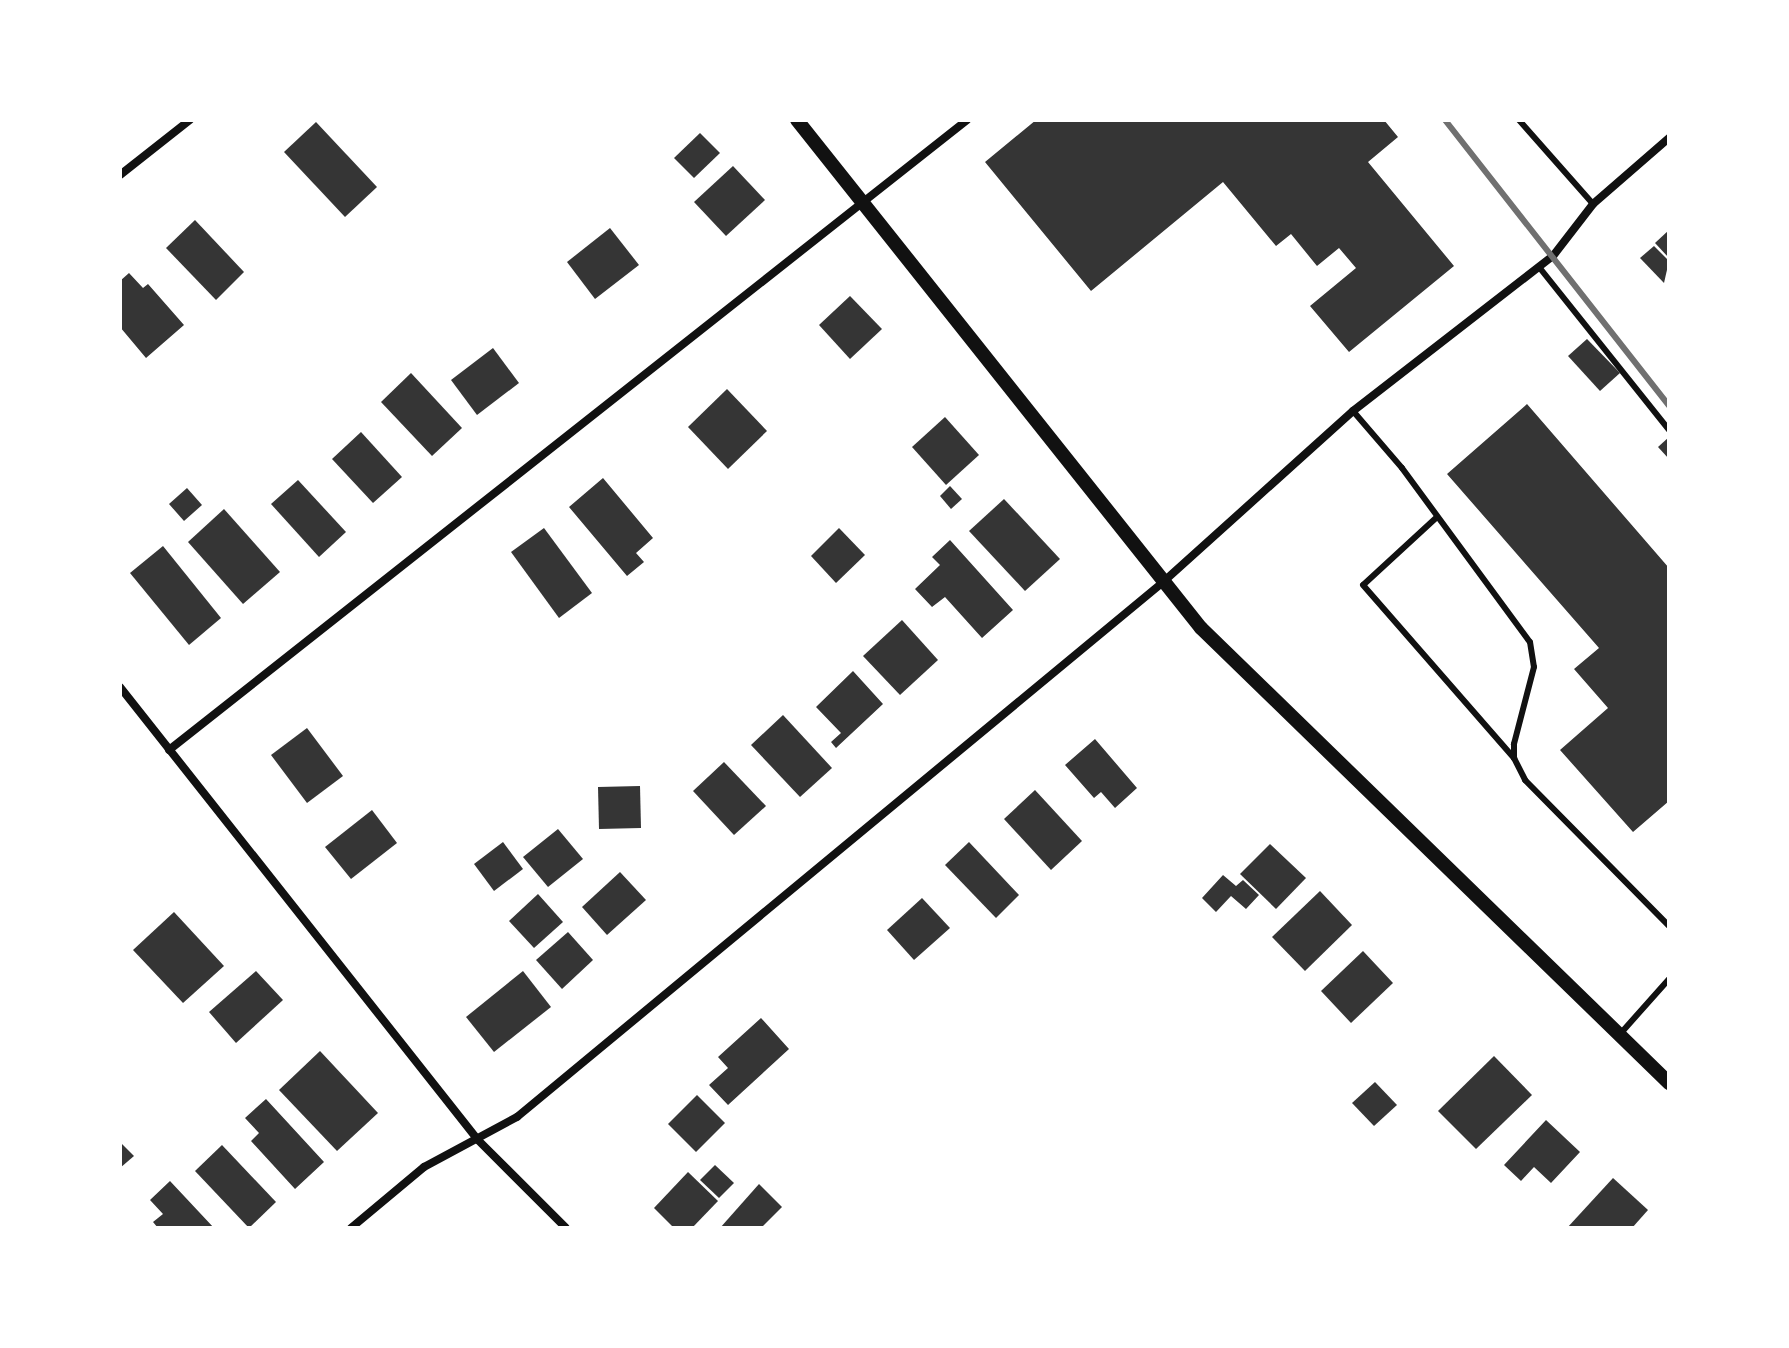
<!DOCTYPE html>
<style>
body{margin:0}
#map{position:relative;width:1789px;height:1348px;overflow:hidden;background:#fff;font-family:"Sofia Sans Condensed",sans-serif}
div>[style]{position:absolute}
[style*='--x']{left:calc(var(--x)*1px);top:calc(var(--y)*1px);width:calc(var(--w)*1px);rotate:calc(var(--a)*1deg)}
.building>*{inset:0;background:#353535}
.service>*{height:6px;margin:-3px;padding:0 3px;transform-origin:3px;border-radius:3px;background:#111}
.minor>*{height:8px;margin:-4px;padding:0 4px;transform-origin:4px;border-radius:4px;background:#111}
.tertiary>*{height:14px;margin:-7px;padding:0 7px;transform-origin:7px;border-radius:7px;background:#111}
.rail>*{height:6px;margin:-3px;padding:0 3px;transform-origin:3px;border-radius:3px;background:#707070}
span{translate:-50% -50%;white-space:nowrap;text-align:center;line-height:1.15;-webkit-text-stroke:6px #fff;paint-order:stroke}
.frame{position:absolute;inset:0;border:122px solid #fff;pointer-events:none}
</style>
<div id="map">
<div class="building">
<div style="clip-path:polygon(1036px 120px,1384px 120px,1398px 137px,1368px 162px,1454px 266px,1349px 352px,1310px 306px,1356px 268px,1339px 248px,1317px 266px,1291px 234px,1276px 246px,1223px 182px,1091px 291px,985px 162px)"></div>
<div style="clip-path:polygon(316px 122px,377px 187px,345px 217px,284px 152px)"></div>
<div style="clip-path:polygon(700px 133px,720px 153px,694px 178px,674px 158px)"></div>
<div style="clip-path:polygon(733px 166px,765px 200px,726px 236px,694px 202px)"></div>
<div style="clip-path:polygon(195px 220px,244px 272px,216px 300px,166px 248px)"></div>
<div style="clip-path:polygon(610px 228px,639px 265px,595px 299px,567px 262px)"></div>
<div style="clip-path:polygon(1669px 230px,1669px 258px,1655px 243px)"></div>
<div style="clip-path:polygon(1654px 246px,1669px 261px,1664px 283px,1640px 258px)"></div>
<div style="clip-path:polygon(129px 273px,143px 288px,148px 284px,184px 325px,146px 358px,120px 327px,120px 281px)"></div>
<div style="clip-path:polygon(850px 296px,882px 329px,850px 359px,819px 325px)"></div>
<div style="clip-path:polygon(1587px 339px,1620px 373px,1600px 391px,1568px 356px)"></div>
<div style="clip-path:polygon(493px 348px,519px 383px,477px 415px,451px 380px)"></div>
<div style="clip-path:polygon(411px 373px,462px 428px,432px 456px,381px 402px)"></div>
<div style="clip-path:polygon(727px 389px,767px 431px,728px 469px,688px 427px)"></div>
<div style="clip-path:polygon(1527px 404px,1669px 568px,1669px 801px,1633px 832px,1560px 750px,1608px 708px,1574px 669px,1599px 648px,1447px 474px)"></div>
<div style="clip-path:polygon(945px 417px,979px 455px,946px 485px,912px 447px)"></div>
<div style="clip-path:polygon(361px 432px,402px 477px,373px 503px,332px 459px)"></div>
<div style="clip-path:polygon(1669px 437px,1669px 459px,1658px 447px)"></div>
<div style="clip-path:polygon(603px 478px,653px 538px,636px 553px,644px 562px,627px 576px,569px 507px)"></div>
<div style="clip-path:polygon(298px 480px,346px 532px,319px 557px,271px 504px)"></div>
<div style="clip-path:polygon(950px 486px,962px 499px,951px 509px,940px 496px)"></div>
<div style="clip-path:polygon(187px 488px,202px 505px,184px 521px,169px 504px)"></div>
<div style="clip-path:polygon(1004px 499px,1060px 559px,1025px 591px,969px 531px)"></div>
<div style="clip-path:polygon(224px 509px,280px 572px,243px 604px,188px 542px)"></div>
<div style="clip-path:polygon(544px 528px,592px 593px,559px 618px,511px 552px)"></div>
<div style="clip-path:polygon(839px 528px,865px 555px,836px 583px,811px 556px)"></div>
<div style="clip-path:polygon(950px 540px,1013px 610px,982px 638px,945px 597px,932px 607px,915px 589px,940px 565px,932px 557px)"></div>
<div style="clip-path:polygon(163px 546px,221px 618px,189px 645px,130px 573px)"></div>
<div style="clip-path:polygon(902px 620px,938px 660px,900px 695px,863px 656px)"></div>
<div style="clip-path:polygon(853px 671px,883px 704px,836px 748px,831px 742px,841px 733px,816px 707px)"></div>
<div style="clip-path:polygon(783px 715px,832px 768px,800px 797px,751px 745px)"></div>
<div style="clip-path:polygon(307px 728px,343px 776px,307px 803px,271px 755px)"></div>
<div style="clip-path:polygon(1095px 739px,1137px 788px,1115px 808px,1101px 792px,1094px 798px,1065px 765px)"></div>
<div style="clip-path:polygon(724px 762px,766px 806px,734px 835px,693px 791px)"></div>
<div style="clip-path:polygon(640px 786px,641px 828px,599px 829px,598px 787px)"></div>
<div style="clip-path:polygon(1035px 790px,1082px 841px,1051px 870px,1004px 819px)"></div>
<div style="clip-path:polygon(372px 810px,397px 843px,351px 879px,325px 847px)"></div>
<div style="clip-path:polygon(558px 829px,583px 859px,548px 887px,523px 857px)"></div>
<div style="clip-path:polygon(503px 842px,523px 869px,494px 891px,474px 864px)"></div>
<div style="clip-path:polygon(969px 842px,1019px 895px,996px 918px,945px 865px)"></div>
<div style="clip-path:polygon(1270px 844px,1306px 878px,1276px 909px,1240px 874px)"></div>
<div style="clip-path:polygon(620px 872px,646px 900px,607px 935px,582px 907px)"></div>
<div style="clip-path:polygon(1223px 875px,1236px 886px,1243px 880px,1259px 895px,1246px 909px,1231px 896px,1216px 912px,1202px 898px)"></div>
<div style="clip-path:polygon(1320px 891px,1352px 925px,1305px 971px,1272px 937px)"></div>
<div style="clip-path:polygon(538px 894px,563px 922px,534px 948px,509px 921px)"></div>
<div style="clip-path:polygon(922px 898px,950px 928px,914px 960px,887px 930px)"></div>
<div style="clip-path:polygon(174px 912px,224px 966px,183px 1003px,133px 950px)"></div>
<div style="clip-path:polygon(568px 932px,593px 960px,562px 989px,536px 960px)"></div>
<div style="clip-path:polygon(1363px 951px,1393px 983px,1351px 1023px,1321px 991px)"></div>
<div style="clip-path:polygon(256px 971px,283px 1000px,236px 1043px,209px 1012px)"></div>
<div style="clip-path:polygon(523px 971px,551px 1007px,494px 1052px,466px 1017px)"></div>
<div style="clip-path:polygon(761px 1018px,789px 1049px,728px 1105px,709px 1085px,728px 1068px,718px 1057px)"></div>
<div style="clip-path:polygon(320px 1051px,378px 1113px,337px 1151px,279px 1090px)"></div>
<div style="clip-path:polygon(1494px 1056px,1532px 1095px,1476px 1149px,1438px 1111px)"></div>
<div style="clip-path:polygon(1375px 1082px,1397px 1105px,1374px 1126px,1352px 1103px)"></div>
<div style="clip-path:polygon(697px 1095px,725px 1123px,696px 1152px,668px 1124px)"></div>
<div style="clip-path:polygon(266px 1099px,324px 1162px,295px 1189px,251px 1141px,259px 1133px,245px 1118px)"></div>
<div style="clip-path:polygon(1546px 1120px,1580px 1152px,1551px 1183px,1534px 1167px,1521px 1181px,1504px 1165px)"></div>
<div style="clip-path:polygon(120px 1142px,134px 1156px,120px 1168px)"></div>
<div style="clip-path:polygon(222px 1145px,276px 1202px,249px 1228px,195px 1171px)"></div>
<div style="clip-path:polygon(715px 1165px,734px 1183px,719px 1198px,700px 1180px)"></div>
<div style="clip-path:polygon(688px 1172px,718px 1201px,692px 1228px,674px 1228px,654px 1208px)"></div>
<div style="clip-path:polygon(1613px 1178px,1648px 1210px,1632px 1228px,1567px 1228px)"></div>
<div style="clip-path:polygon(170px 1181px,214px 1228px,158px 1228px,153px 1222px,163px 1214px,150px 1200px)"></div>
<div style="clip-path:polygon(759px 1184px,782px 1207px,761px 1228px,720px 1228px)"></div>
</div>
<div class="service">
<div style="--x:1519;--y:120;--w:112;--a:48.6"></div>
<div style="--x:1539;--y:267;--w:208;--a:51.4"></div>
<div style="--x:1353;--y:411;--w:75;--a:49.3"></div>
<div style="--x:1402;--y:468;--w:216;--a:53.7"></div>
<div style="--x:1530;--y:642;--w:25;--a:81"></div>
<div style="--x:1534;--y:667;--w:80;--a:104.6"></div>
<div style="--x:1514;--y:744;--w:14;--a:90"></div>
<div style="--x:1514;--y:758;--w:25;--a:63"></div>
<div style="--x:1525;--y:780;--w:205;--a:45.4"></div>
<div style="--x:1437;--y:517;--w:100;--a:137.4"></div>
<div style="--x:1363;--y:585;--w:230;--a:48.9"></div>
<div style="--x:1621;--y:1033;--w:72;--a:-48.4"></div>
</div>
<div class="minor">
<div style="--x:120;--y:175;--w:89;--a:-38.2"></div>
<div style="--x:120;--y:687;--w:577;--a:51.68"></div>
<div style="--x:478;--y:1140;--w:124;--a:45"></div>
<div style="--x:169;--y:750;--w:1017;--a:-38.29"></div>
<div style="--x:351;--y:1228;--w:95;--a:-39.9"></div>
<div style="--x:424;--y:1167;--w:106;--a:-28.3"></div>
<div style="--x:517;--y:1117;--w:837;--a:-39.62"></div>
<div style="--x:1162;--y:583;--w:257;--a:-42"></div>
<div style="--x:1353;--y:411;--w:253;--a:-37.8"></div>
<div style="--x:1553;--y:256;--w:66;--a:-52.4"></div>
<div style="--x:1593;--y:204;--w:101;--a:-41"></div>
</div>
<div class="tertiary">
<div style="--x:797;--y:120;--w:649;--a:51.51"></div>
<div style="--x:1201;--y:628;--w:653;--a:44.19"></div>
</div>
<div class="rail">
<div style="--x:1445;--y:120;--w:363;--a:51.9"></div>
</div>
<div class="frame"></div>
</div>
